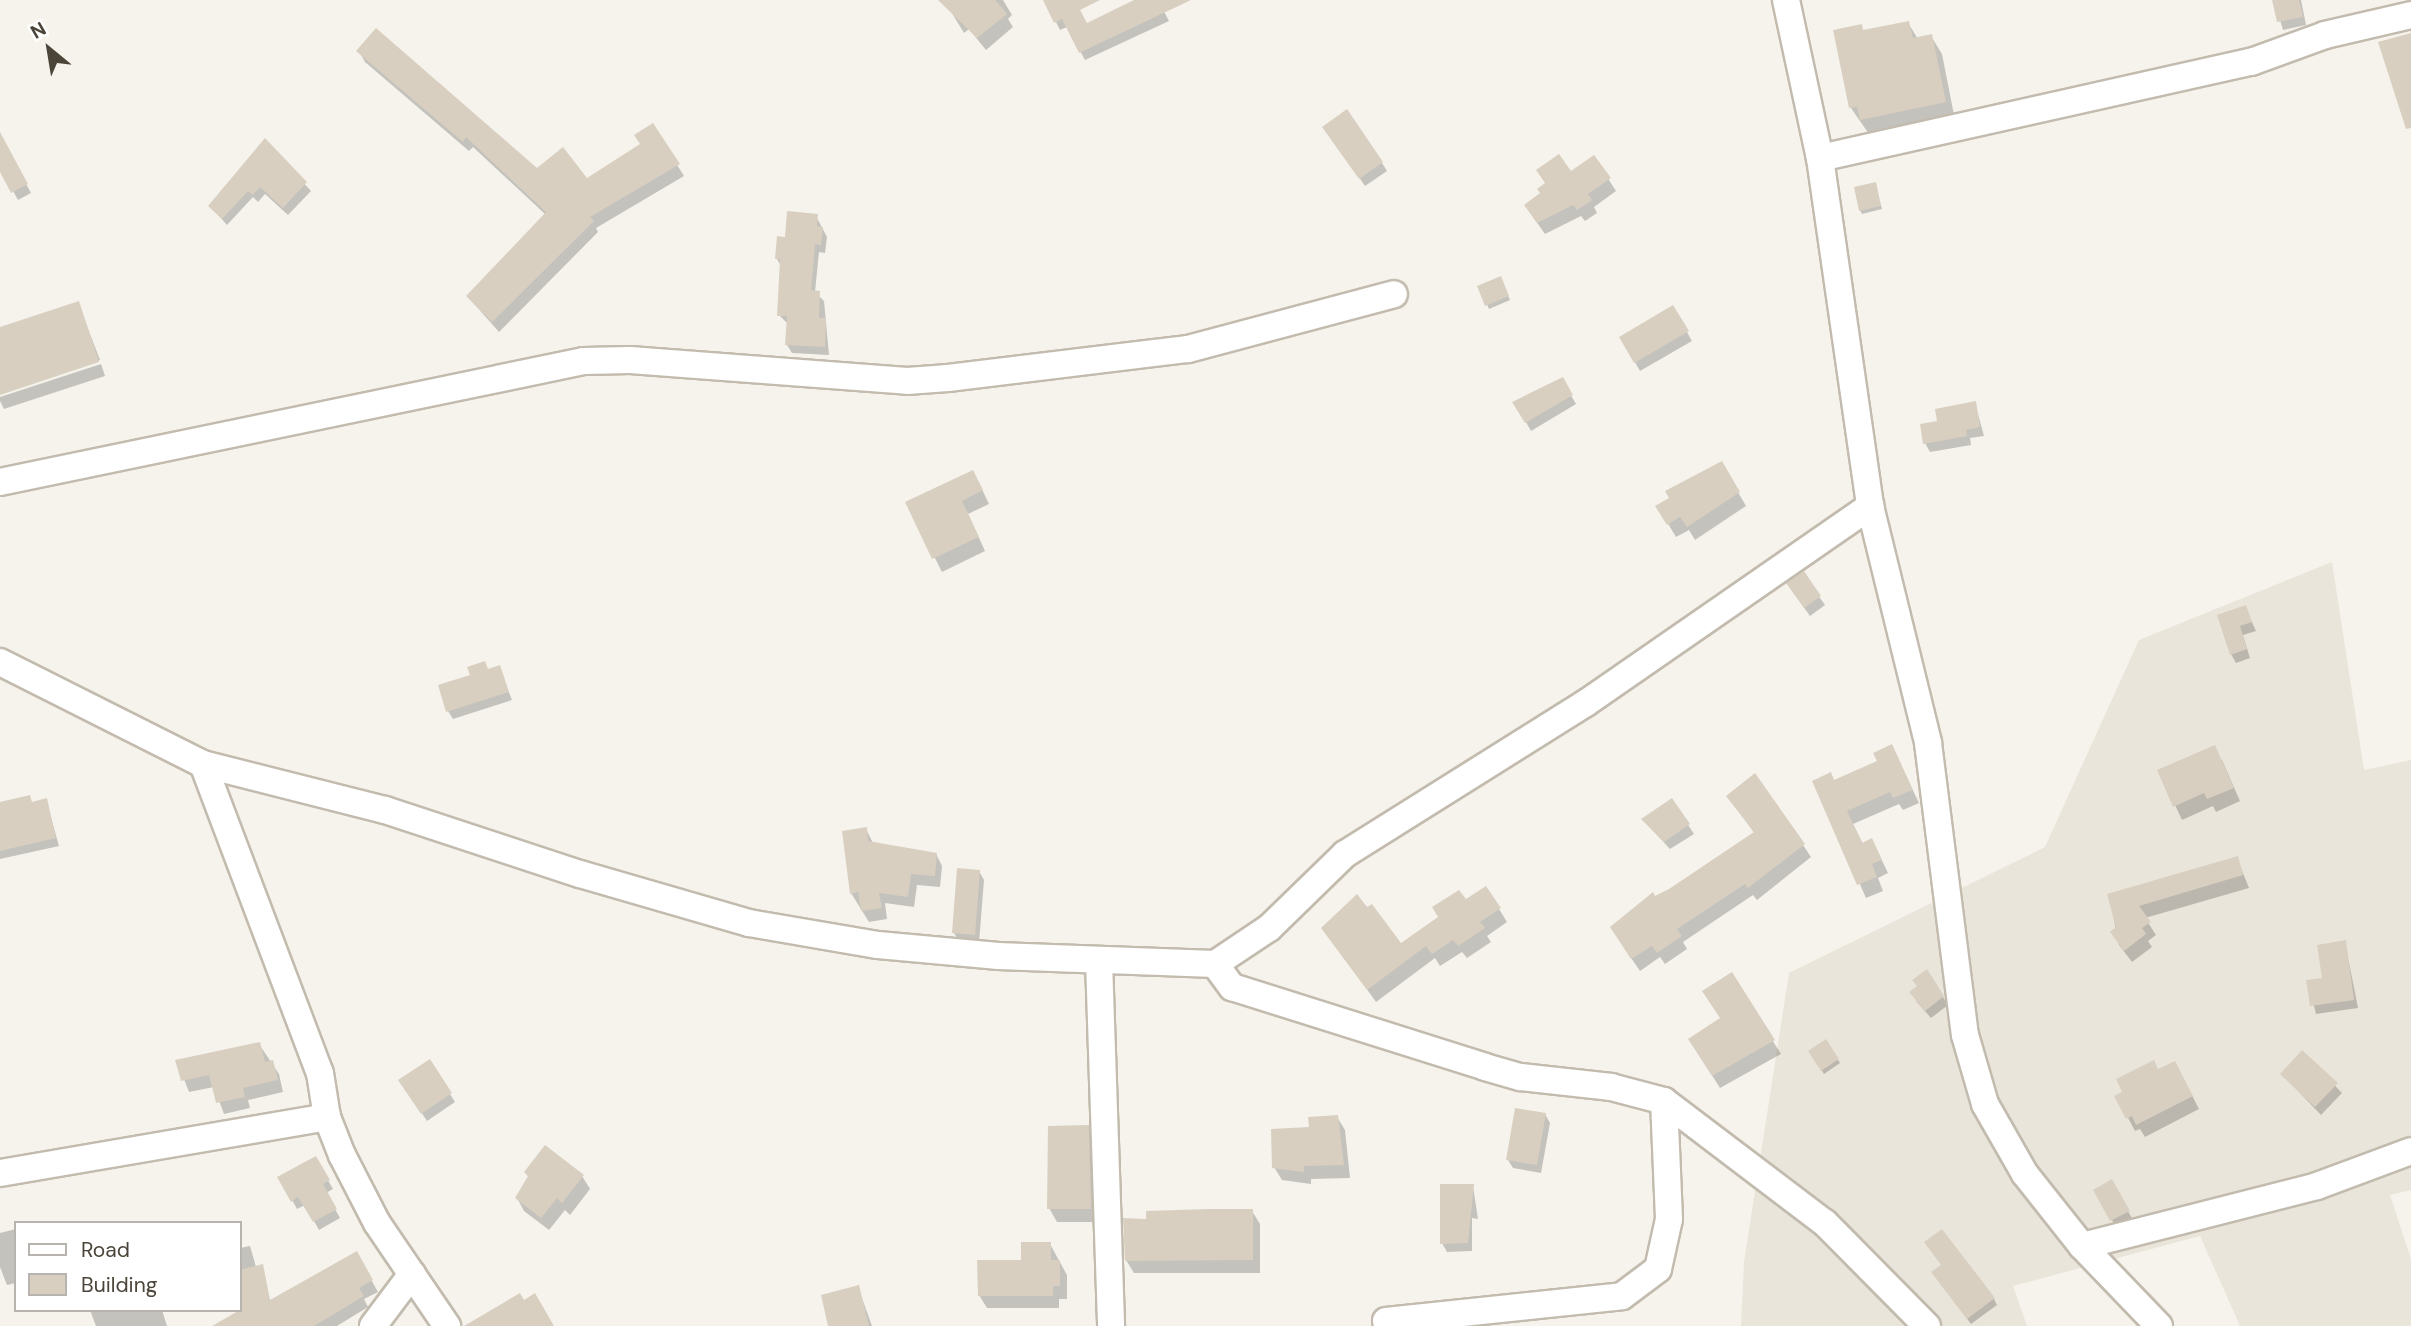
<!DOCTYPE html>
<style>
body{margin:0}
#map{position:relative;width:2411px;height:1326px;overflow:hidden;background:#f6f3ec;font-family:"DM Sans",sans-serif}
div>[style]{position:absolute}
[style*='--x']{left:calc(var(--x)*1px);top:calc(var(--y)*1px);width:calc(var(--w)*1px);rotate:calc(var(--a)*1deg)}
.residential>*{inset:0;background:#eae5da}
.shadow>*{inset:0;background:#0003}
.building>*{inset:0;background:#d8cfc1}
.roads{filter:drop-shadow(2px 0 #c2bbae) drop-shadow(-2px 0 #c2bbae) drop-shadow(0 2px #c2bbae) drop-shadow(0 -2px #c2bbae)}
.minor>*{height:26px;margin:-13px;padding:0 13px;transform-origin:13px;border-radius:13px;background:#fff}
span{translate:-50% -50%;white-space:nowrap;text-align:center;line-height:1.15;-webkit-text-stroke:6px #fff;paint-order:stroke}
.legend{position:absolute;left:14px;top:1221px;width:228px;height:91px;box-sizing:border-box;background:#fff;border:2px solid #b7b4b0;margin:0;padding:9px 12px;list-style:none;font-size:21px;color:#4b4439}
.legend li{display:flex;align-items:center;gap:14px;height:35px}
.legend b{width:35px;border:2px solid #b7b4b0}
.north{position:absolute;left:14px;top:14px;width:70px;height:70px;-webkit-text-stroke:5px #fff;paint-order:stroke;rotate:330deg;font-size:19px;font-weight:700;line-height:28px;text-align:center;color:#4b4439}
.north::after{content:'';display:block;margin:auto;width:24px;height:32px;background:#4b4439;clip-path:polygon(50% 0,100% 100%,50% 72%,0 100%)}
</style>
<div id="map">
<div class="residential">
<div style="clip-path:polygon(2332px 562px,2364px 770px,2411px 760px,2411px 1190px,2390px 1195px,2411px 1259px,2411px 1326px,2240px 1326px,2200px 1236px,2013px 1286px,2027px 1326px,1741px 1326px,1744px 1262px,1789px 973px,2045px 847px,2139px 640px)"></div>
</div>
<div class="shadow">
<div style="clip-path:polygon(944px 0,1003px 0,1012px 15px,1008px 19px,1013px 27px,986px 50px,969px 29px,964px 33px)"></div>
<div style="clip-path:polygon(1075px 0,1087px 25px,1138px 0,1158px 0,1169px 21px,1085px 60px,1067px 27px,1060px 30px,1056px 22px)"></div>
<div style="clip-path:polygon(2274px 0,2301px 0,2306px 25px,2283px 30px)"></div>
<div style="clip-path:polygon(1908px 23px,1918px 39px,1931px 36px,1942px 54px,1955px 120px,1871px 137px,1851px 108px,1861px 26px,1864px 32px)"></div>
<div style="clip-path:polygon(359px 51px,537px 170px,587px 180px,642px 145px,652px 125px,684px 176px,596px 228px,598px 232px,499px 332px,468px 297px,546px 215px,473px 147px,469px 151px,365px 62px)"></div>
<div style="clip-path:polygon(1330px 135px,1382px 163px,1387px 171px,1365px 186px)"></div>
<div style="clip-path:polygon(265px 140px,311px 191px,288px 215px,265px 194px,258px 202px,253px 197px,227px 225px,210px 206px)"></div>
<div style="clip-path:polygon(6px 147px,31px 193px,18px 200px,0 168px,0 150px)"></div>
<div style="clip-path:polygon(1594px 157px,1616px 191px,1594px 207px,1597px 213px,1585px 221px,1581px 216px,1545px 234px,1533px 217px,1571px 173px)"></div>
<div style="clip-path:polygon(1875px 184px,1882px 209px,1862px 214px,1860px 210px)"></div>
<div style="clip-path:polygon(816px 216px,827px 237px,825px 253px,819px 252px,815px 292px,824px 301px,829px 355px,792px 353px,787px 345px,788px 324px,779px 315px,781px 266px,777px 259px,786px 239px)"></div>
<div style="clip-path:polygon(1502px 282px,1510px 300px,1489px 309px,1479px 287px)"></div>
<div style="clip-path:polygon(78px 303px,100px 360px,0 393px,0 329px)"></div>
<div style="clip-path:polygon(1673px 307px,1692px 341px,1640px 371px,1621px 338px)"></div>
<div style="clip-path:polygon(101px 364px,105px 376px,4px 409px,0 401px,0 397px)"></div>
<div style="clip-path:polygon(1562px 380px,1576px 404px,1531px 431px,1515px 403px)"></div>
<div style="clip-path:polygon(1975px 403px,1984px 436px,1970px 438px,1971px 445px,1930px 452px,1925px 443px,1939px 422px)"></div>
<div style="clip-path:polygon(1721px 463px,1746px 506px,1695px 540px,1689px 530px,1676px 537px,1658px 507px)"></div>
<div style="clip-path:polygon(980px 485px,989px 504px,968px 514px,985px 551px,942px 572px,907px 503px)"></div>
<div style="clip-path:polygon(1803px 574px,1825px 605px,1810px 616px,1793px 592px)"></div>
<div style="clip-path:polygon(2245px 607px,2256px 631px,2243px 635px,2250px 658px,2236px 663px,2231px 654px)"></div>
<div style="clip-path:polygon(499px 667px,512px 700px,453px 719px,448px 711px,488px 670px)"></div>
<div style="clip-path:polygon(1892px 747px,1919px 803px,1903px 810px,1899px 804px,1853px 824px,1863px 844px,1872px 840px,1888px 873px,1878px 878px,1883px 891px,1866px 898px,1814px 781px,1834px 782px,1879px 762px)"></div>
<div style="clip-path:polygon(2222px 760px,2240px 801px,2216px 812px,2213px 806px,2182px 820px,2159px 771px)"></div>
<div style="clip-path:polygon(1728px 796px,1803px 845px,1811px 857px,1757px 900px,1753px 895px,1683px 942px,1687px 949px,1665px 964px,1660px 957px,1640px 971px,1619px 940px,1655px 899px,1755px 834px)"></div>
<div style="clip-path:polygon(46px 800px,59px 846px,0 859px,0 831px)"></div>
<div style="clip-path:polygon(1672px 800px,1694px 834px,1670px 849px,1643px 820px)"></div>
<div style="clip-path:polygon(866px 829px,873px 843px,936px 854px,942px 866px,940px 887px,917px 885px,914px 907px,885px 903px,887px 919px,869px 922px,851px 893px)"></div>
<div style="clip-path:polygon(2237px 858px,2249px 888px,2145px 918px,2156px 935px,2148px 941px,2152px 947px,2132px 962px,2119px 945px,2109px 895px)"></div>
<div style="clip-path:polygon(979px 871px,984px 880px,979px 943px,959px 941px,954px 933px)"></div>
<div style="clip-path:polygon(1486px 888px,1507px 922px,1487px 936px,1491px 942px,1467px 958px,1462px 952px,1440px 966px,1435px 958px,1376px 1002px,1323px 928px,1400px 945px)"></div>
<div style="clip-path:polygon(2345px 942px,2358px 1008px,2316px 1014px,2308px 982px,2324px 980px)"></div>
<div style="clip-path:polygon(1731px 974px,1781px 1054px,1720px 1088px,1698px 1053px,1722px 1019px)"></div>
<div style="clip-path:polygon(1943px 997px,1948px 1005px,1931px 1018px,1916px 1001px)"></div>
<div style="clip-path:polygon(1826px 1041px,1840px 1063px,1824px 1074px,1810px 1051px)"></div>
<div style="clip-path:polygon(259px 1044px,279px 1074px,283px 1092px,248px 1100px,250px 1108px,224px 1114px,214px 1087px,189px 1092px,177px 1061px)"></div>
<div style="clip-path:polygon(2303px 1052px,2342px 1093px,2321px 1115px,2282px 1074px)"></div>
<div style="clip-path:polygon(2158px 1072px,2182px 1076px,2199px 1109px,2145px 1137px,2140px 1129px,2135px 1131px,2117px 1097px)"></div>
<div style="clip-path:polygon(406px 1089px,450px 1094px,455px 1102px,427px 1121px)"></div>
<div style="clip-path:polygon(1545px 1114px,1550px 1123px,1541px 1173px,1513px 1168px,1508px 1160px)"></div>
<div style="clip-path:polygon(1337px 1117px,1345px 1130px,1350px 1178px,1311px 1179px,1311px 1184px,1282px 1180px,1274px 1167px,1310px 1129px)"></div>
<div style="clip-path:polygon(1088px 1127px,1095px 1140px,1098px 1222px,1057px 1222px,1049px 1208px)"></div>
<div style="clip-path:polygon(315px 1158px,333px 1189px,326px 1193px,340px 1218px,319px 1230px,305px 1205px,297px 1209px,280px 1178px)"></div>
<div style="clip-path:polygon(526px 1173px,582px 1176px,590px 1189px,570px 1215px,565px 1210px,549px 1230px,524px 1211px,517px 1198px,529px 1178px)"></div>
<div style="clip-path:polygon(2111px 1182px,2133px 1220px,2117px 1229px,2095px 1190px)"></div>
<div style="clip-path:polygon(1473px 1186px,1478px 1219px,1472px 1218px,1472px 1251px,1447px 1252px,1442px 1243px)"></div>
<div style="clip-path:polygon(1252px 1211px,1260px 1224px,1260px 1273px,1134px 1273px,1126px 1260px,1148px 1220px)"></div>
<div style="clip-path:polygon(16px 1229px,16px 1283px,7px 1285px,0 1267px,0 1233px)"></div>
<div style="clip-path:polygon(1050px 1244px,1067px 1275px,1067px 1299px,1059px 1299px,1059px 1308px,987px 1308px,979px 1295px)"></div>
<div style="clip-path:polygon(250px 1246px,264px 1295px,240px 1300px,240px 1248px)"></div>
<div style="clip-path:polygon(356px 1253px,378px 1292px,364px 1299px,368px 1307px,337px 1326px,216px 1326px,268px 1296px,271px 1301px)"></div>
<div style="clip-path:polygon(1937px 1279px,1994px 1299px,1997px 1305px,1971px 1324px)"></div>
<div style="clip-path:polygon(858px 1287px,872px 1326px,830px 1326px)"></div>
<div style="clip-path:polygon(90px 1310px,162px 1310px,167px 1326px,96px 1326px)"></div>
</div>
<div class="building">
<div style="clip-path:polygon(938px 0,995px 0,1007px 14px,977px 38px)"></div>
<div style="clip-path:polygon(1043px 0,1100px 0,1080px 10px,1087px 23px,1134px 0,1191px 0,1079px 53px,1062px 19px,1054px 23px)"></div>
<div style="clip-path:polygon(2272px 0,2299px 0,2303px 17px,2277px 22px)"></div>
<div style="clip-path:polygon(1909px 21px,1913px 38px,1932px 34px,1946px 102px,1860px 120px,1857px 107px,1849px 108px,1833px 30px,1862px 24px,1863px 30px)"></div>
<div style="clip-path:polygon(376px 28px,537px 168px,563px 147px,587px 178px,640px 144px,634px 135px,653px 123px,680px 164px,590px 217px,594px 221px,492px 322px,466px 296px,546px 212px,466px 137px,463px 142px,356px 51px)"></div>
<div style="clip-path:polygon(2411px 33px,2411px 128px,2406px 129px,2378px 42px)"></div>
<div style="clip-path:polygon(1347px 109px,1383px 162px,1359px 179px,1322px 127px)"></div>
<div style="clip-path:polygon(0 132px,28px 184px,11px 193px,0 172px)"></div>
<div style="clip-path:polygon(265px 138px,307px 182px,283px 208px,260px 187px,253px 195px,248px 191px,222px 219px,208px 206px)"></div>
<div style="clip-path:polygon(1559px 154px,1571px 171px,1594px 155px,1611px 178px,1588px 194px,1592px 200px,1577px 210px,1573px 205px,1537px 223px,1524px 205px,1540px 193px,1537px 189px,1545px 183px,1536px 170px)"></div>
<div style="clip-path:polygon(1876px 182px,1881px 206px,1859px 211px,1854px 187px)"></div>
<div style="clip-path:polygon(787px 211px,818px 214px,817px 226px,823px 227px,821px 245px,815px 244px,811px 290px,820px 291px,819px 318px,826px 318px,825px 347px,785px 345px,787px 316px,777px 316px,780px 259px,775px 259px,777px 236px,785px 237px)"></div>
<div style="clip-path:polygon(1501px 276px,1509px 296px,1485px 306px,1477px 286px)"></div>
<div style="clip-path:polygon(79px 301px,99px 362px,0 395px,0 327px)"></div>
<div style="clip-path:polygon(1673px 305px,1689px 331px,1634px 363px,1619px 337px)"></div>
<div style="clip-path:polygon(1563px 377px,1573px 395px,1525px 423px,1512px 402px)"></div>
<div style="clip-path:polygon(1976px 401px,1980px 427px,1966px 430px,1967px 436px,1923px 444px,1920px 424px,1937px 421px,1935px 409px)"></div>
<div style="clip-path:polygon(1722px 461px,1740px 492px,1687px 527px,1680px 517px,1667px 525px,1655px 506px,1669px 498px,1665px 491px)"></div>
<div style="clip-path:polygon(973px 470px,983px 490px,962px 501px,979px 537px,932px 559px,905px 502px)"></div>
<div style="clip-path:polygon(1804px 571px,1821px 596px,1804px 608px,1786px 583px)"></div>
<div style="clip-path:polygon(2246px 605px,2252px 622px,2240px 626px,2247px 649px,2230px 655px,2217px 615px)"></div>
<div style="clip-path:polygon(485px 661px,488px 669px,500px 665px,509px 692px,446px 712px,438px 685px,470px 675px,467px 667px)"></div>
<div style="clip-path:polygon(1892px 744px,1913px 790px,1893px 798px,1890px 792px,1847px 811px,1862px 843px,1872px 838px,1882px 860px,1872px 864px,1877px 877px,1857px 885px,1812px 781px,1831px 772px,1834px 780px,1877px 761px,1873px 753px)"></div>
<div style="clip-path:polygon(2215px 745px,2234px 788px,2207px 799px,2204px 793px,2173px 807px,2157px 770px)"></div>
<div style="clip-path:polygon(1755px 773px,1805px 844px,1748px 888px,1745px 884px,1677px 929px,1682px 936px,1657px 953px,1652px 946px,1631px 959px,1610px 927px,1653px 892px,1655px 896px,1669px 889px,1754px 832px,1726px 796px)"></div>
<div style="clip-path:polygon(30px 795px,32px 802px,47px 798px,56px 838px,0 851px,0 802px)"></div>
<div style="clip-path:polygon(1672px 798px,1690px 824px,1664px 842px,1641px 819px)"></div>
<div style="clip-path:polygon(867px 827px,868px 841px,937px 853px,935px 876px,911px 874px,908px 897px,879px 893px,882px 908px,861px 911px,858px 892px,850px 894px,842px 831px)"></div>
<div style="clip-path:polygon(2238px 856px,2243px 875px,2139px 906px,2151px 922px,2142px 928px,2146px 934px,2124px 951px,2110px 932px,2116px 927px,2107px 894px)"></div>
<div style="clip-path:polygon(957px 868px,980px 870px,975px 935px,952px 933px)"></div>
<div style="clip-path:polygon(1486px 886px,1501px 908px,1480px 922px,1485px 928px,1458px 946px,1453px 940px,1432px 954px,1426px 946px,1367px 990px,1321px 928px,1357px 894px,1367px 907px,1372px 904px,1401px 943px,1438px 917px,1432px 907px,1459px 890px,1466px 899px)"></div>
<div style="clip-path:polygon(2346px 940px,2354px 1000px,2310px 1006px,2306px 980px,2322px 978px,2317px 945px)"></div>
<div style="clip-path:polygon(1927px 969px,1944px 996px,1925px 1011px,1909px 992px,1917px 986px,1912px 980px)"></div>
<div style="clip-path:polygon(1732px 972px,1775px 1040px,1712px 1076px,1688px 1039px,1720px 1018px,1702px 991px)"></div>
<div style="clip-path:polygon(1826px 1039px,1839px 1059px,1821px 1071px,1808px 1051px)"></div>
<div style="clip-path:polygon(260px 1042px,265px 1062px,273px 1060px,278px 1080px,243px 1088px,245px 1097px,216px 1103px,209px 1075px,181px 1081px,175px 1060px)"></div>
<div style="clip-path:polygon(2302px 1050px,2338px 1083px,2315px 1107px,2280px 1074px)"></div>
<div style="clip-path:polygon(430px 1059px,452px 1093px,421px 1114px,398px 1080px)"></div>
<div style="clip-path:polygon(2154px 1060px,2158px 1069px,2175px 1061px,2193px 1096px,2136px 1125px,2132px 1116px,2126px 1119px,2114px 1096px,2122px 1092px,2116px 1079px)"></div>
<div style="clip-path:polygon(1515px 1108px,1546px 1113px,1537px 1165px,1506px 1160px)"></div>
<div style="clip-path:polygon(1338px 1115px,1344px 1165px,1304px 1166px,1304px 1172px,1272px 1168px,1271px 1129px,1309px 1127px,1308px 1117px)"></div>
<div style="clip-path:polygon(1089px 1125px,1091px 1209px,1047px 1209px,1048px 1126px)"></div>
<div style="clip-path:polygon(545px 1145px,584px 1175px,562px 1203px,557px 1198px,541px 1218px,515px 1198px,528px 1176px,524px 1172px)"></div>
<div style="clip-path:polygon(316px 1156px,330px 1180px,323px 1184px,337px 1209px,313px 1222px,298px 1197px,291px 1202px,277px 1177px)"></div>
<div style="clip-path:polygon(2112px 1179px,2130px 1211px,2110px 1221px,2093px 1190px)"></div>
<div style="clip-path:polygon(1440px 1184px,1474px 1184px,1468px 1243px,1440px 1244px)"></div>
<div style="clip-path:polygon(1209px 1209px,1253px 1209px,1253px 1260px,1125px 1261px,1123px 1218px,1146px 1219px,1146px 1211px)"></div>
<div style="clip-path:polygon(1942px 1229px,1995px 1298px,1967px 1319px,1931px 1272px,1941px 1265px,1924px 1242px)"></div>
<div style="clip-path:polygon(1021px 1242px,1051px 1242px,1051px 1260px,1060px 1260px,1060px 1286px,1053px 1286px,1053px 1296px,978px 1296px,977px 1260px,1021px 1260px)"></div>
<div style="clip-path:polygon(357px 1251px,373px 1280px,359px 1288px,364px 1296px,314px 1326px,212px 1326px,240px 1310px,240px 1270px,263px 1264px,270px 1300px)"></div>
<div style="clip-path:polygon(859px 1285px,869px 1326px,828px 1326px,821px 1295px)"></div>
<div style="clip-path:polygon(520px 1293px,524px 1300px,535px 1293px,554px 1326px,464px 1326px)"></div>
</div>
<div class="roads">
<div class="minor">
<div style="--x:1786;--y:0;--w:162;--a:77.9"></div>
<div style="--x:1820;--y:158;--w:352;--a:81.8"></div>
<div style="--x:1870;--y:506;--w:244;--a:76.2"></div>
<div style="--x:1928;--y:743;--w:294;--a:82.8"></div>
<div style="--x:1965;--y:1035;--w:72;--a:73.8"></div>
<div style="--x:1985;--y:1104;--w:81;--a:60.3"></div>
<div style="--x:2025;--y:1174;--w:92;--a:51.6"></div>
<div style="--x:2082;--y:1246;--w:111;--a:46.1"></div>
<div style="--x:1820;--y:158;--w:442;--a:-12.6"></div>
<div style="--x:2251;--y:62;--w:79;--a:-20"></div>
<div style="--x:2325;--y:35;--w:88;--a:-13.1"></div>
<div style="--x:0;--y:482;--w:596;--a:-11.71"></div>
<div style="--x:584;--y:361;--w:46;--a:-1.2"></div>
<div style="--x:630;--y:360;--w:278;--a:4.3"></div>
<div style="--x:907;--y:381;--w:41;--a:-4.2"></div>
<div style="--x:948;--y:378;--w:242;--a:-6.9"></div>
<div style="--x:1188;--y:349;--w:213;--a:-14.9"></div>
<div style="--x:0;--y:662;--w:227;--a:26.7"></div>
<div style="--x:203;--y:764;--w:330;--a:69.3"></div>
<div style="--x:320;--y:1073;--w:45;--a:81"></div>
<div style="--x:327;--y:1117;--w:41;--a:68.5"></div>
<div style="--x:342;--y:1155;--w:76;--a:62.8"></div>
<div style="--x:377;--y:1223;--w:125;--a:55.8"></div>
<div style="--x:203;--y:764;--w:188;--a:14.2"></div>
<div style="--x:385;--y:810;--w:205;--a:18.2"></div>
<div style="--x:580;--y:874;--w:176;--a:16.2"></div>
<div style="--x:749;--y:923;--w:131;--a:9.7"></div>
<div style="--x:878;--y:945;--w:121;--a:5.2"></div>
<div style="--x:998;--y:956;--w:217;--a:2.1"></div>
<div style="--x:1215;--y:964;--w:65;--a:-33.7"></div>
<div style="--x:1269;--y:928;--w:106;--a:-44.2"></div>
<div style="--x:1345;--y:854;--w:284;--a:-32.1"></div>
<div style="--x:1586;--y:703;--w:346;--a:-34.7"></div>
<div style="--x:1099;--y:961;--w:365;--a:88.1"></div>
<div style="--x:1215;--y:964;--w:29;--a:54"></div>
<div style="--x:1232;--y:987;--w:265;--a:17.5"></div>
<div style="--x:1485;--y:1067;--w:37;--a:16"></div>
<div style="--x:1521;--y:1077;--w:91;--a:6.3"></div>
<div style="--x:1611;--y:1087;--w:55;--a:14.8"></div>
<div style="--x:1664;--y:1101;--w:202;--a:37.2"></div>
<div style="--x:1825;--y:1223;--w:145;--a:45.3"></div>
<div style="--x:0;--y:1173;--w:332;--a:-9.7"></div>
<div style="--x:2082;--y:1246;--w:243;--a:-14.3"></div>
<div style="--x:2317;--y:1186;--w:100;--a:-20.4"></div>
<div style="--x:1386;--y:1321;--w:237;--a:-6"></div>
<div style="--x:1622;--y:1296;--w:45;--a:-36.9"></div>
<div style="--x:1658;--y:1269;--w:51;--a:-77.6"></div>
<div style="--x:1669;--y:1219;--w:118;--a:-92.4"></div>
<div style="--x:373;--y:1326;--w:65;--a:-53.1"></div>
</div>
</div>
<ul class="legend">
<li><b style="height:9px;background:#fff"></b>Road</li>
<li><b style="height:19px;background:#d8cfc1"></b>Building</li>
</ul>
<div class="north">N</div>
</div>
